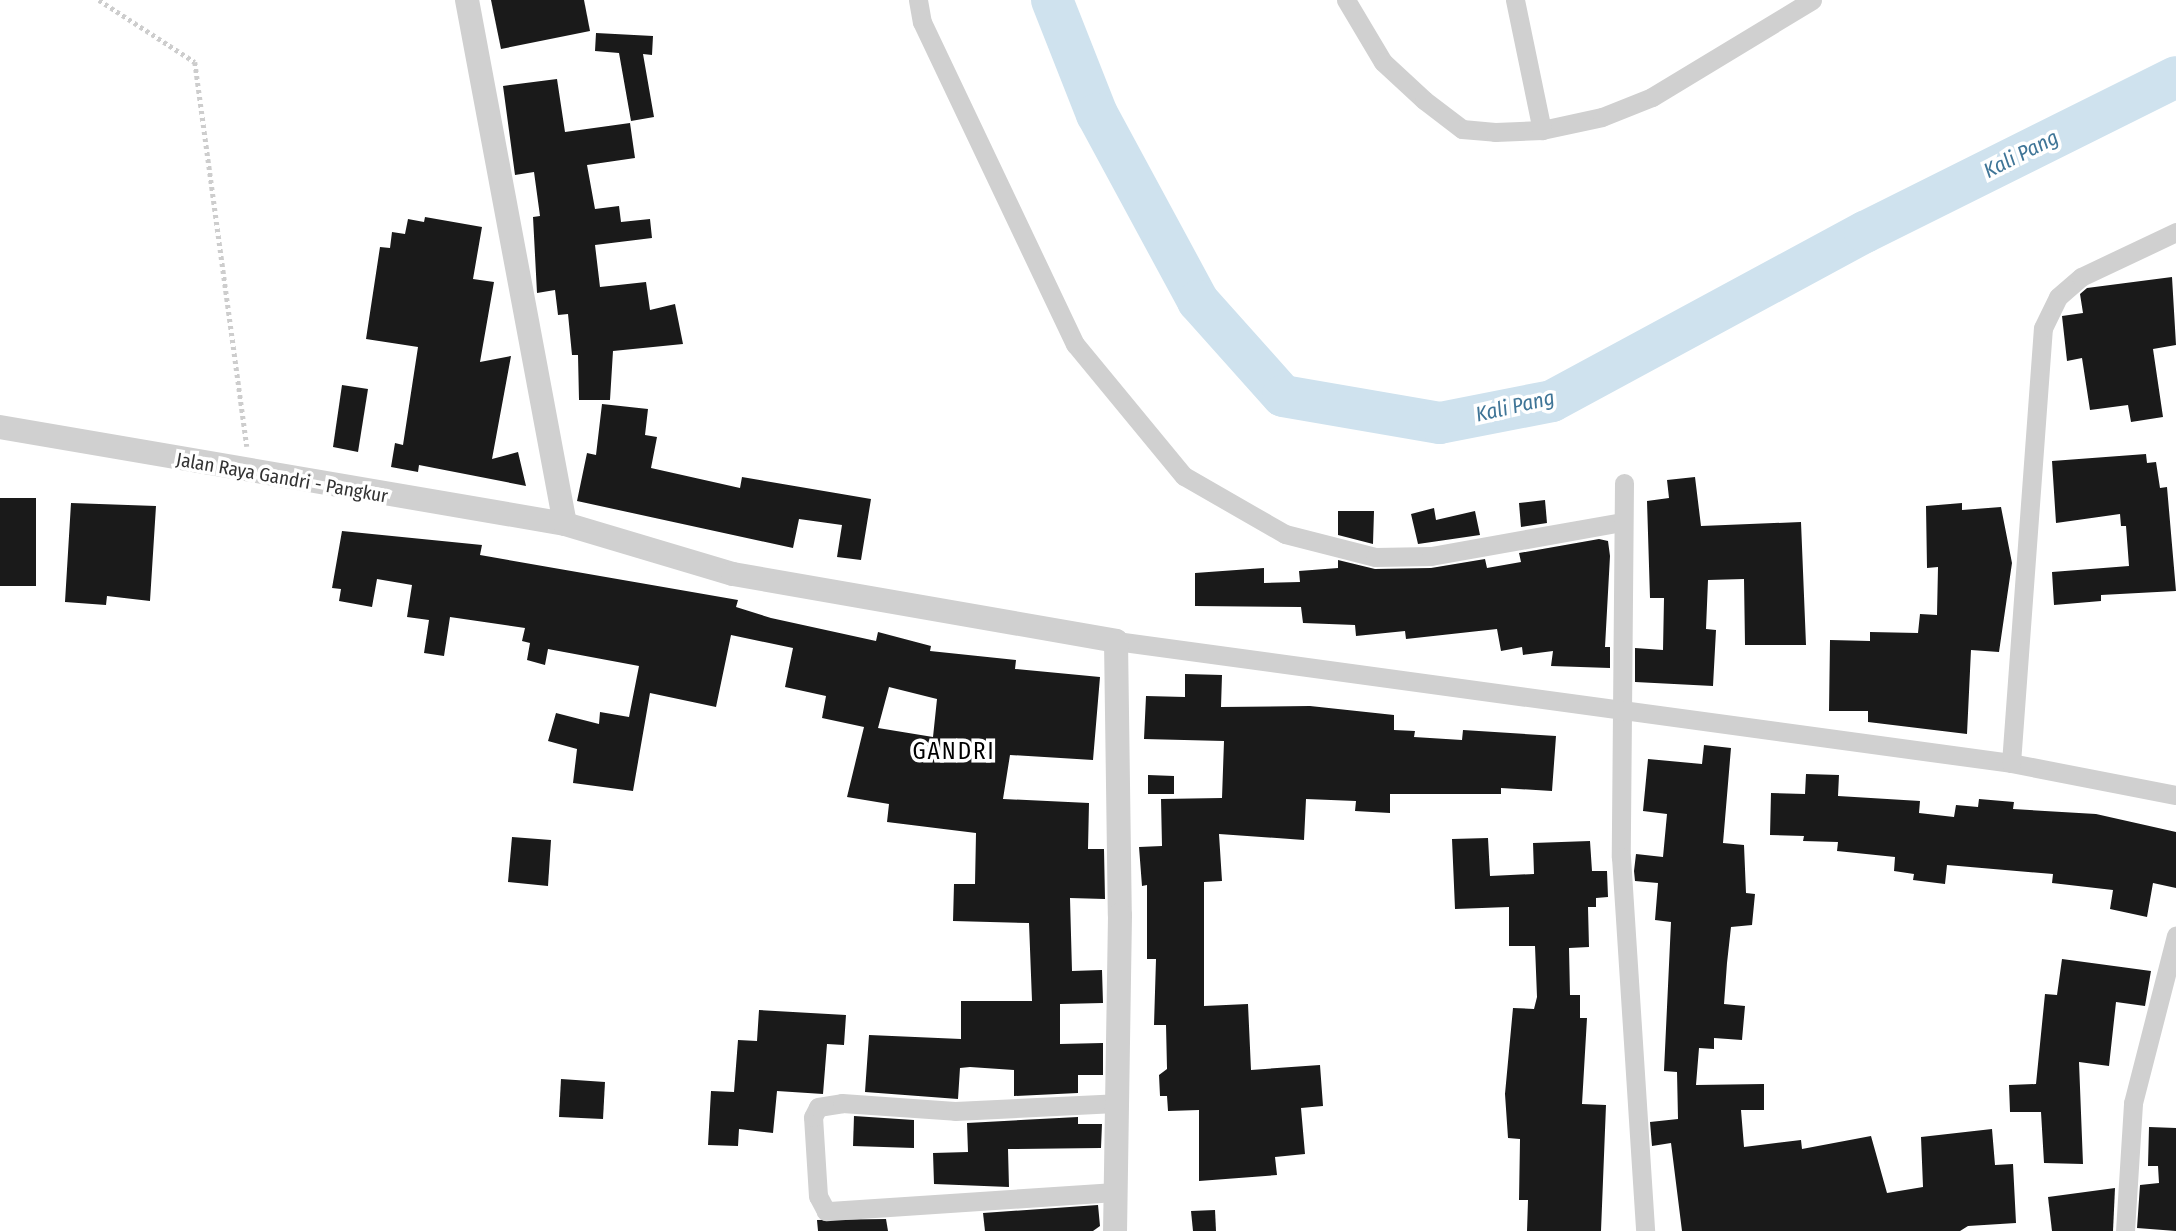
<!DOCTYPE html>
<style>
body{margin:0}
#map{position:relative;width:2176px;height:1231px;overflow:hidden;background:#fff;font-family:"Fira Sans Condensed",sans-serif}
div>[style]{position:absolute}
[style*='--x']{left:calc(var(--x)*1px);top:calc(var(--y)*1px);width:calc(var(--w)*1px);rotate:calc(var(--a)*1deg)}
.river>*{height:42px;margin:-21px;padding:0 21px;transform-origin:21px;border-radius:21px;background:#cfe2ee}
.building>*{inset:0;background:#1a1a1a}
.path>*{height:4.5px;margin-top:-2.25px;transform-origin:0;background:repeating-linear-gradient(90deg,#cdcdcd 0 3.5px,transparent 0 7px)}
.minor>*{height:19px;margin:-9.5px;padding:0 9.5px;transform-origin:9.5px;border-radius:9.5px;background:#d0d0d0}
.tertiary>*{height:24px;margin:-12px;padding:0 12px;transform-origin:12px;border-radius:12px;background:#d0d0d0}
span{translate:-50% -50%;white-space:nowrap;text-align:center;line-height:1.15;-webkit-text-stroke:7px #fff;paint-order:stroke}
.street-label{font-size:19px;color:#333}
.water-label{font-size:21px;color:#3f7597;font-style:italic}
.quarter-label{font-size:23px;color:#000;letter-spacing:2px}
</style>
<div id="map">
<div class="river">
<div style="--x:1052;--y:0;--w:123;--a:68.5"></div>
<div style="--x:1097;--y:114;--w:213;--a:61.6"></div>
<div style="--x:1198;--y:301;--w:127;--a:48.2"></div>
<div style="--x:1283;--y:396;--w:159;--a:9.8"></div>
<div style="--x:1440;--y:423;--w:114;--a:-11.1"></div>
<div style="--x:1552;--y:401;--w:356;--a:-28.4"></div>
<div style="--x:1865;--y:232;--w:347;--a:-26.5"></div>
</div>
<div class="building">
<div style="clip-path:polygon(491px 0,584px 0,590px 31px,501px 49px)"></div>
<div style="clip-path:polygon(596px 33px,653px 36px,652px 55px,643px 54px,654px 117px,631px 121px,619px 53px,595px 51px)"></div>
<div style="clip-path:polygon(557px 79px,565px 132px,630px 123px,635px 158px,587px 165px,595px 209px,619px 206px,621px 222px,650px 219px,652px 238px,595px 245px,600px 287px,646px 282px,650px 310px,675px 304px,683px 344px,613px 351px,610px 400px,579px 400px,578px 355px,572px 355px,568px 314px,558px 315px,555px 290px,537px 293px,533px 217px,540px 216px,534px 172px,515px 175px,503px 86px)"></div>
<div style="clip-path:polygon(425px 217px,482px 227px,473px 279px,494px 282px,480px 362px,511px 356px,492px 459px,518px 452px,526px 486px,419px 465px,418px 472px,391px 467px,395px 443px,403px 445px,418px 347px,366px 339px,380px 247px,390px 248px,392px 232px,405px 234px,408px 219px,424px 222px)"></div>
<div style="clip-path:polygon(2172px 277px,2176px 345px,2153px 349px,2163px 417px,2131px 422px,2128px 405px,2090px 410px,2082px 358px,2067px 361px,2062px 316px,2083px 313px,2080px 294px,2087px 288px)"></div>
<div style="clip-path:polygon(342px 385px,368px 389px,358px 452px,333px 447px)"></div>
<div style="clip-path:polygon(602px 404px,648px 409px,645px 435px,657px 437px,651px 468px,740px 488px,742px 477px,871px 499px,861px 560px,837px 557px,842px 525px,799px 519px,793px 548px,577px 501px,587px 453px,596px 455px)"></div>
<div style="clip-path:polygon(2146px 454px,2147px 463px,2156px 462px,2160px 488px,2167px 487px,2176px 591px,2101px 595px,2101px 601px,2054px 605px,2052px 572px,2129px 566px,2126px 526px,2121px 526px,2120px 514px,2056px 523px,2052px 461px)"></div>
<div style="clip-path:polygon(1695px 477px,1701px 526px,1801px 522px,1806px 645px,1745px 645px,1744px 579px,1708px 580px,1706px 629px,1716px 630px,1713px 686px,1635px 682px,1635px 648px,1663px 650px,1664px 598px,1650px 598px,1647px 501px,1669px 498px,1667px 480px)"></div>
<div style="clip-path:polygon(0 498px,36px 498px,36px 586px,0 586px)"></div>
<div style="clip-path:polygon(1545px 500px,1547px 523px,1521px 527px,1519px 503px)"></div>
<div style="clip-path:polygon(71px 503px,156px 506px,150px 601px,107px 596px,106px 605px,65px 602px)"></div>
<div style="clip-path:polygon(1962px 503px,1962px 510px,2001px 507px,2012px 563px,1999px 652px,1971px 650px,1967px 734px,1868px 722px,1868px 711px,1829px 711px,1830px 640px,1870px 641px,1870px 632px,1918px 633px,1920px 614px,1937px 615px,1938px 567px,1927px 568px,1926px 506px)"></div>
<div style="clip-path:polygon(1434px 508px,1436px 520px,1475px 511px,1480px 535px,1418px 544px,1411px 514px)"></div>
<div style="clip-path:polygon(1338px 511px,1374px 511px,1373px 544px,1338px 535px)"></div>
<div style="clip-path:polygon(evenodd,342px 531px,482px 545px,480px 555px,738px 600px,736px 607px,771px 618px,876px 641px,878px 632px,931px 646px,930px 651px,1016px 660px,1015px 669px,1100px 677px,1093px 760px,1010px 755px,1003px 799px,1089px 803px,1088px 849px,1104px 849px,1105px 899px,1070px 898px,1072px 971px,1102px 970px,1103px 1003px,1060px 1004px,1060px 1044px,1103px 1043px,1103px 1075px,1078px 1075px,1078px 1093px,1014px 1096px,1014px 1070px,970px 1067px,960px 1068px,958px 1099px,865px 1092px,869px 1035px,961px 1039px,961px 1001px,1032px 1001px,1029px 923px,953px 921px,954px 884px,975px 884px,976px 833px,887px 822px,889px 804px,847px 797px,864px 727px,822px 718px,826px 696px,785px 687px,793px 648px,731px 635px,716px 707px,650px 693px,633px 791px,573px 783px,577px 749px,548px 741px,556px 713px,599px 724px,600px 712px,629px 717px,639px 666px,548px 649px,545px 665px,527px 660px,530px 643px,522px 641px,525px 628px,450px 617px,444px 656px,424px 653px,429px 620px,407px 617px,412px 585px,377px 579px,372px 607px,339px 601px,341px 589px,332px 588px,342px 531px,889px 687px,937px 699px,933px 737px,878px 728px,889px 687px)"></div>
<div style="clip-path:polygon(1599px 539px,1608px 541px,1610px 556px,1605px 647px,1610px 647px,1610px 668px,1551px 666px,1553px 651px,1523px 655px,1522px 647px,1501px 651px,1497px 629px,1406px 639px,1405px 631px,1356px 636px,1355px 625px,1303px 623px,1301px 607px,1195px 606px,1195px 573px,1264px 568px,1264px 583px,1300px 582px,1299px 571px,1338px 568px,1338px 560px,1375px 569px,1431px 568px,1485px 559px,1487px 568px,1521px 562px,1519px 553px)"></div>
<div style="clip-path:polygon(1185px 674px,1222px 675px,1221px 707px,1310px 706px,1394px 715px,1394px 730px,1415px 731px,1414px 737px,1462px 740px,1463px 730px,1556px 736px,1552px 791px,1501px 788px,1501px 794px,1390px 794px,1390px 813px,1355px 811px,1356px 801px,1306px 799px,1304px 840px,1219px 834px,1222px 881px,1204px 882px,1204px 1006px,1248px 1004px,1251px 1070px,1320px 1065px,1323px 1106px,1301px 1108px,1305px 1154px,1275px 1157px,1277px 1175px,1199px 1181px,1199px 1110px,1168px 1111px,1167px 1096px,1160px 1096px,1159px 1075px,1167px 1069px,1166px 1025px,1154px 1025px,1156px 959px,1147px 959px,1147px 885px,1142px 886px,1139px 847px,1162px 846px,1161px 799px,1222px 798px,1224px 741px,1144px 739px,1146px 696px,1185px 697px)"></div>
<div style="clip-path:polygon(1704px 745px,1731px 748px,1723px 843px,1744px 845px,1746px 893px,1755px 894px,1752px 925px,1731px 927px,1727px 963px,1724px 1004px,1745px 1006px,1742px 1040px,1714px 1038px,1714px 1049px,1699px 1048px,1696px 1085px,1764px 1084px,1764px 1110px,1741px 1110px,1744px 1147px,1801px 1140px,1802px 1149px,1871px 1136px,1887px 1193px,1923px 1187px,1921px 1137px,1992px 1129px,1995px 1165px,2013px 1164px,2016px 1223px,1968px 1226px,1960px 1231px,1682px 1231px,1671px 1143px,1652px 1146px,1650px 1122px,1678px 1119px,1677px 1072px,1664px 1071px,1671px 922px,1655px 920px,1658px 883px,1635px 881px,1634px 871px,1636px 854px,1663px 857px,1667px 814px,1643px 811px,1648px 759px,1702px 764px)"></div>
<div style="clip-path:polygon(1806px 774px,1839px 775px,1838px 796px,1920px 801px,1919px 813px,1954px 817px,1956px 805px,1978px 807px,1979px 799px,2014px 802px,2013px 809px,2096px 814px,2176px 832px,2176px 888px,2153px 883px,2147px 917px,2110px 909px,2113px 890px,2052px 883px,2053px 874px,1947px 865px,1945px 884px,1913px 880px,1914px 874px,1894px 871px,1895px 857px,1837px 851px,1838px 842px,1803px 841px,1804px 836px,1770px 835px,1771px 793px,1805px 794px)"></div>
<div style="clip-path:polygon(1148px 775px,1174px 776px,1174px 794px,1148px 794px)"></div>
<div style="clip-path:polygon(512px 837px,551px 840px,548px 886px,508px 882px)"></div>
<div style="clip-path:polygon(1488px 838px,1490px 876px,1534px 874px,1533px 843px,1590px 841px,1592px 871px,1607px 871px,1608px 897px,1596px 898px,1596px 907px,1588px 907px,1589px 947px,1569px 948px,1570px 995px,1580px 995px,1580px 1018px,1587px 1018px,1582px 1104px,1606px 1105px,1601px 1231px,1527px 1231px,1528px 1200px,1519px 1200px,1520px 1139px,1508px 1138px,1505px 1094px,1513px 1008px,1534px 1009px,1537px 997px,1535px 946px,1509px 946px,1509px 907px,1455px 909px,1452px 839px)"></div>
<div style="clip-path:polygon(2062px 959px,2151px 971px,2145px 1006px,2116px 1002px,2109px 1066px,2079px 1062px,2083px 1164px,2044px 1163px,2041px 1112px,2010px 1112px,2009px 1085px,2036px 1084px,2045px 994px,2057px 995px)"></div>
<div style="clip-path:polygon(759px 1010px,846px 1015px,844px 1045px,827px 1044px,823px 1094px,777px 1091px,773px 1133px,739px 1129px,738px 1146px,708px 1145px,711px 1091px,734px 1092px,738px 1040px,757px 1041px)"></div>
<div style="clip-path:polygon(561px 1079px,605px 1082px,603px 1119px,559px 1117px)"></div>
<div style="clip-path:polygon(854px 1116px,914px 1120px,914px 1148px,853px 1146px)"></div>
<div style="clip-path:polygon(1078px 1117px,1078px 1124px,1102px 1124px,1101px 1148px,1008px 1149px,1009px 1187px,934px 1184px,933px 1153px,968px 1152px,967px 1123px)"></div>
<div style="clip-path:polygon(2149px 1127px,2176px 1128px,2176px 1231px,2137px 1228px,2140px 1185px,2159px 1183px,2158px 1166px,2148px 1166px)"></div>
<div style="clip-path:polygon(2115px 1188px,2113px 1231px,2052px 1231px,2048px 1197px)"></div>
<div style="clip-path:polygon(1098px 1205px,1100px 1226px,1093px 1231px,985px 1231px,983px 1213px)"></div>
<div style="clip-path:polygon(1215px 1210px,1216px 1231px,1193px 1231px,1191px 1211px)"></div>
<div style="clip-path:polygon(886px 1219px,888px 1231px,818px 1231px,817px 1220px)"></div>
</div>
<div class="path">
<div style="--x:99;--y:0;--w:114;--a:32.9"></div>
<div style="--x:195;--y:62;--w:388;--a:82.3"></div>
</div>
<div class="minor">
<div style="--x:918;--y:0;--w:22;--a:80"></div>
<div style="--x:922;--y:22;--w:357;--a:64.6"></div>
<div style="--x:1075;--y:344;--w:171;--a:50.5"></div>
<div style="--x:1184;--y:476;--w:116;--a:29.9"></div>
<div style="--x:1285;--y:534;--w:93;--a:14.3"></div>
<div style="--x:1375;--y:557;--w:56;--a:-1"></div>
<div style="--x:1431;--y:556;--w:194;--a:-10.1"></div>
<div style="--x:1346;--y:0;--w:72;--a:59.2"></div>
<div style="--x:1383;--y:62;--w:56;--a:42.8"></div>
<div style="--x:1424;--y:100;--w:48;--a:37.3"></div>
<div style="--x:1462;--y:129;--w:33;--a:5"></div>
<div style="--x:1495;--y:132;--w:47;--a:-2.4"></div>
<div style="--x:1542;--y:130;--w:61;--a:-12.2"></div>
<div style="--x:1602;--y:117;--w:54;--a:-21.8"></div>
<div style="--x:1652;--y:97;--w:187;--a:-31.2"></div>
<div style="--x:1515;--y:0;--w:133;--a:78.3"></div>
<div style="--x:1624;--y:483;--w:374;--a:90.5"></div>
<div style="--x:1621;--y:857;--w:375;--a:86.3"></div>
<div style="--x:1116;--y:641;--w:903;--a:7.76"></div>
<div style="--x:2011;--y:763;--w:168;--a:11"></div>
<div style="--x:2011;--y:763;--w:436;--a:-85.8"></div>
<div style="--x:2043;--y:328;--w:34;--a:-64"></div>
<div style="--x:2058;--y:297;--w:30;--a:-41"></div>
<div style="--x:2081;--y:277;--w:105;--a:-25.3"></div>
<div style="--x:1115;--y:1192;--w:290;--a:176.2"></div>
<div style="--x:826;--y:1211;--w:17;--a:-118"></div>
<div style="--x:818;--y:1196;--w:79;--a:-93.6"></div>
<div style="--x:813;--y:1117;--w:11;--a:-63"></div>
<div style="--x:818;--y:1107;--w:24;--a:-9"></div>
<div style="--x:842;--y:1103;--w:113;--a:4"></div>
<div style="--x:955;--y:1111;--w:161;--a:-2.8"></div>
<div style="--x:2125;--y:1231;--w:128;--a:-86.4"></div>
<div style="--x:2133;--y:1103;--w:173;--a:-75.6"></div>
</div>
<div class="tertiary">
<div style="--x:467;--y:0;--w:533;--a:79.41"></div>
<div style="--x:0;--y:427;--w:573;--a:9.74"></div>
<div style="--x:565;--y:524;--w:175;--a:16.6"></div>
<div style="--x:733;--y:574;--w:389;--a:9.9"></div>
<div style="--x:1116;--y:641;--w:274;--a:89.2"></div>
<div style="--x:1120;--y:915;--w:316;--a:90.9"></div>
</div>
<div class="street-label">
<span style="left:282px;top:478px;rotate:10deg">Jalan Raya Gandri - Pangkur</span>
</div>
<div class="water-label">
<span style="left:2021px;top:154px;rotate:-27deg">Kali Pang</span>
<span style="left:1515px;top:406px;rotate:-13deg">Kali Pang</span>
</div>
<div class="quarter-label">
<span style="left:954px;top:751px">GANDRI</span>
</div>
</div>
